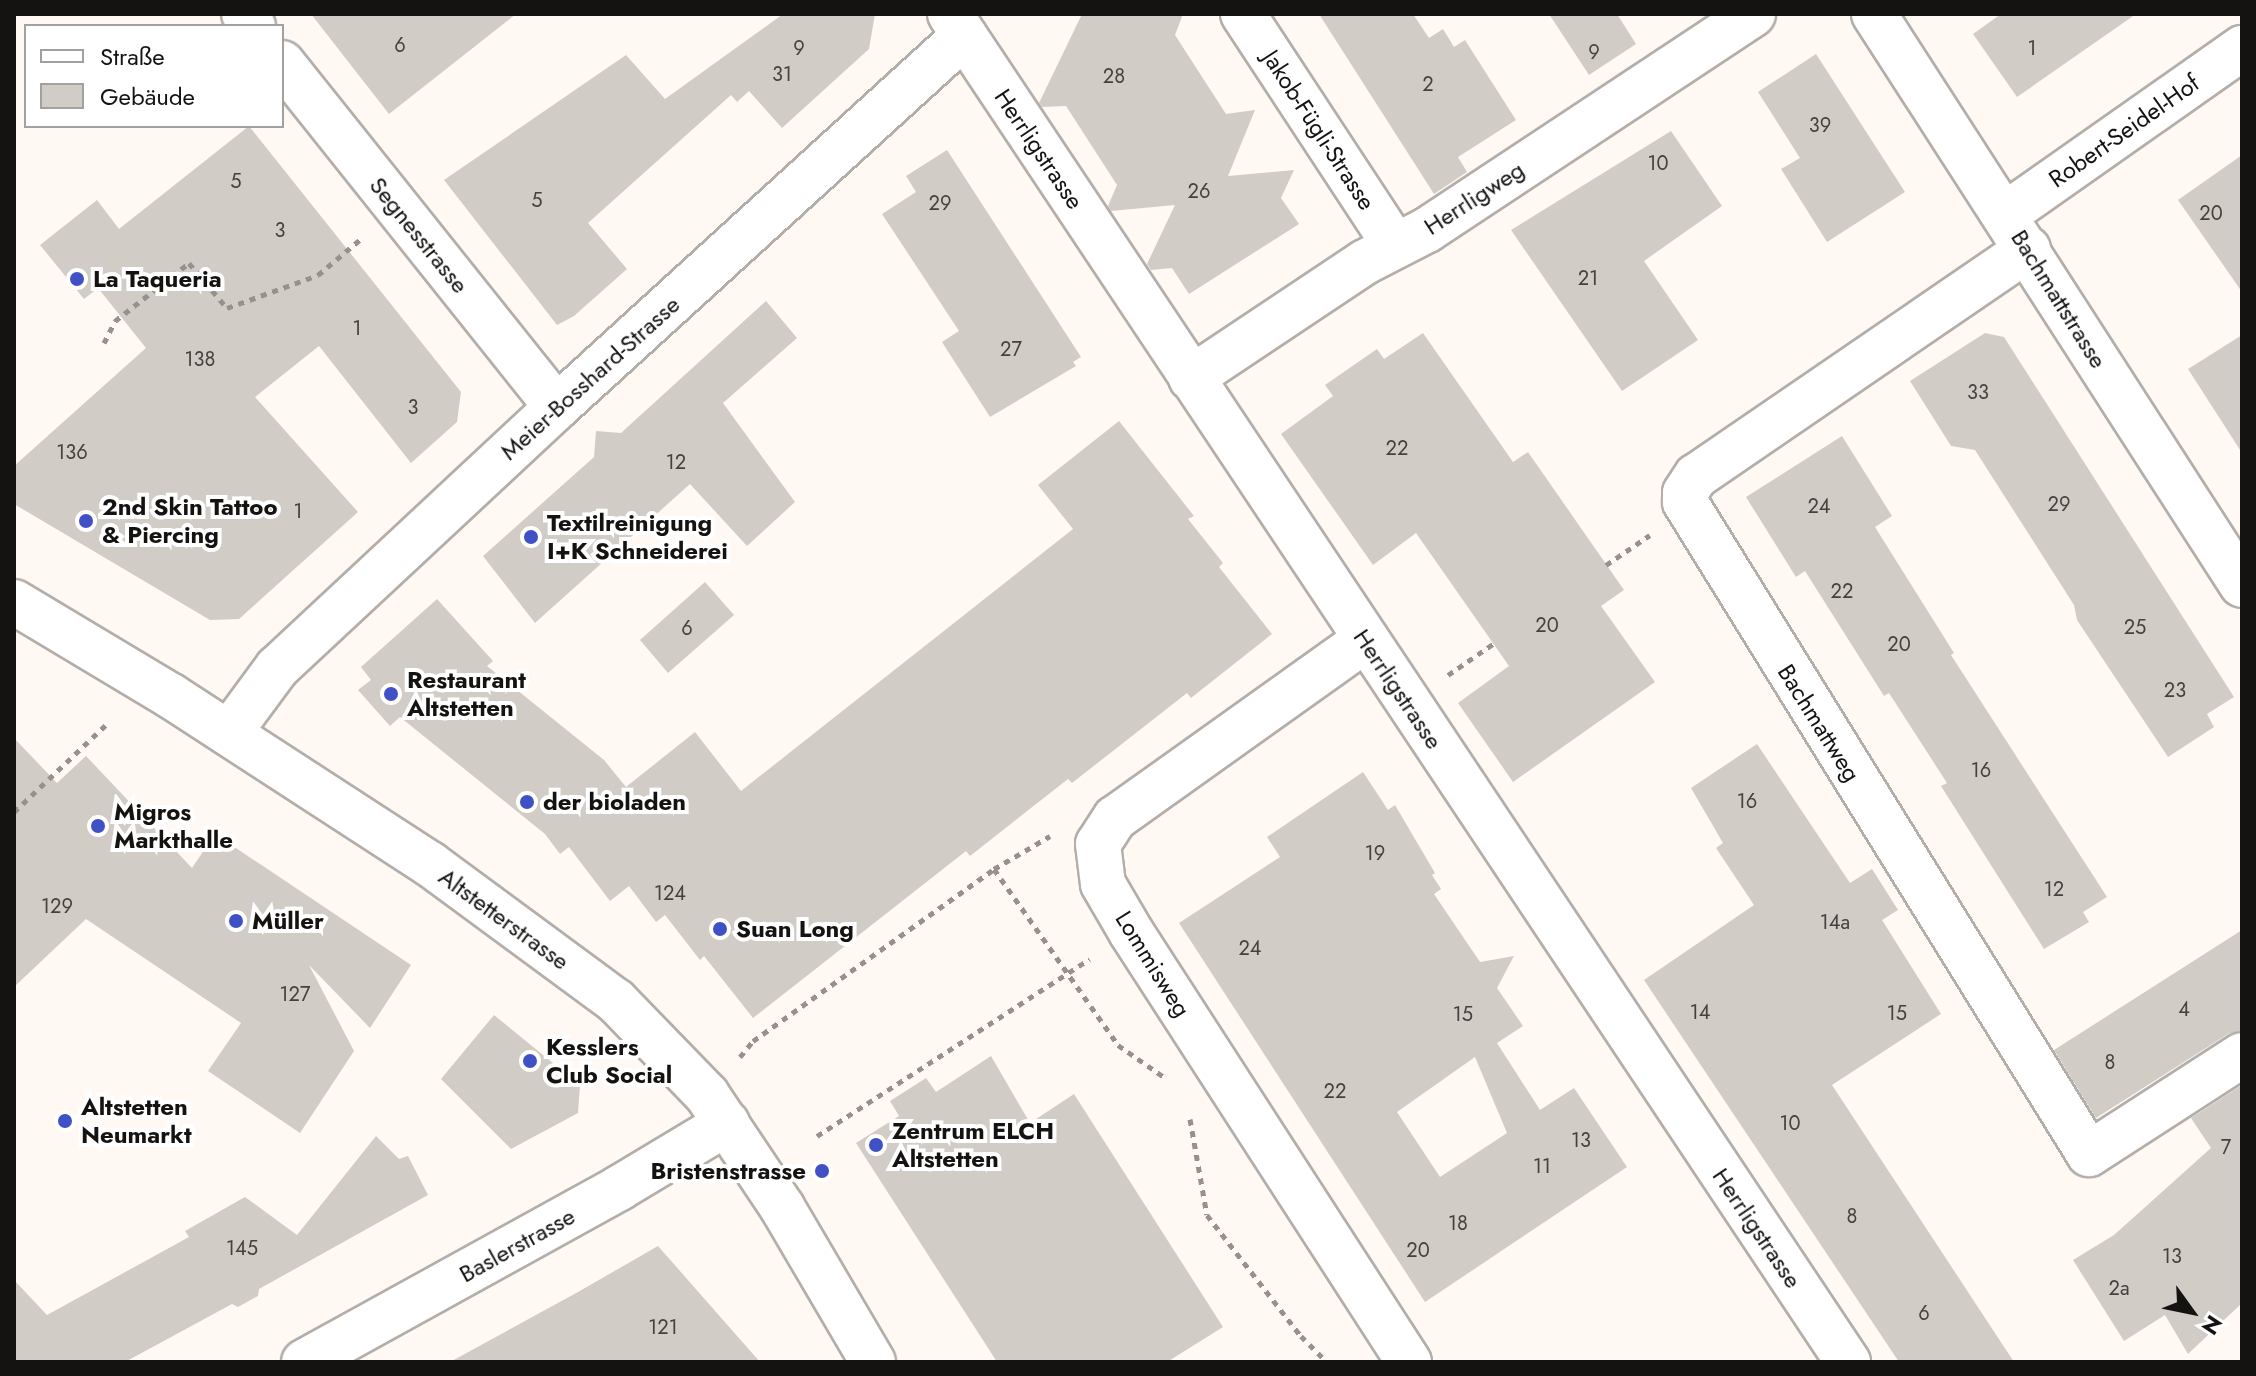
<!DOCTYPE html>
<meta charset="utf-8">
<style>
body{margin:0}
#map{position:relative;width:2256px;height:1376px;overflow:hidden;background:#fff8f3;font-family:Jost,sans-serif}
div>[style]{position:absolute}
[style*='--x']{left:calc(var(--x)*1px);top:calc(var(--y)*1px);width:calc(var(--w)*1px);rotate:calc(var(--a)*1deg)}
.building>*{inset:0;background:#d2ccc7}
.path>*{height:5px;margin-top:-2.5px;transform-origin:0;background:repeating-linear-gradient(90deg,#96918d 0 6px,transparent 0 12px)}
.roads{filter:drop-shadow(2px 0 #b4aea9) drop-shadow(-2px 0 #b4aea9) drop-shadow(0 2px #b4aea9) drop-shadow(0 -2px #b4aea9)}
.minor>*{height:44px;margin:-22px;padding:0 22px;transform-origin:22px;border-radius:22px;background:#fff}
.tertiary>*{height:44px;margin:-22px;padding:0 22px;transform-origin:22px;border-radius:22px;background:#fff}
.dots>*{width:22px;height:22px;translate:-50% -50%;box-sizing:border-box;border:4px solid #fff;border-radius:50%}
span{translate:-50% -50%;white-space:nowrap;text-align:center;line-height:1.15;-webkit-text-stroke:8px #fff;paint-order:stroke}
.number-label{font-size:20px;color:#44413e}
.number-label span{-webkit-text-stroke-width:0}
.street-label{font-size:24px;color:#151311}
.poi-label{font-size:24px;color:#151311;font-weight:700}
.left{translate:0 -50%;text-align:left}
.right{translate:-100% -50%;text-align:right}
.frame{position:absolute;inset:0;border:16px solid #151311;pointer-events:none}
.legend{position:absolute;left:24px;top:24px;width:260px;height:104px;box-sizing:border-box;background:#fff;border:2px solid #a1a1a0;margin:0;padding:10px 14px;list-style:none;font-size:24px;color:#151311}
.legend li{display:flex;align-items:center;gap:16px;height:40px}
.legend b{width:40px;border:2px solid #a1a1a0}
.north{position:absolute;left:2152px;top:1272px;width:80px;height:80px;-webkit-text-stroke:6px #fff;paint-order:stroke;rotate:123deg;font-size:22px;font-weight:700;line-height:32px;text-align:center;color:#151311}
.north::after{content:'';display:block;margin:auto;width:28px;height:36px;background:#151311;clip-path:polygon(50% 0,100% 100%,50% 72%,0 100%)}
</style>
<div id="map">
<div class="building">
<div style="clip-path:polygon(311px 14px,516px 14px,389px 114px)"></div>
<div style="clip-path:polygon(783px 14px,875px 14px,869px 49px,782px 128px,749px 91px,737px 102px,731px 95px,588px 223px,627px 269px,574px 316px,557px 325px,444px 180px,626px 55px,665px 99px)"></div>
<div style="clip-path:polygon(1082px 14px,1183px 14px,1175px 35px,1226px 114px,1255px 110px,1228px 176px,1294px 170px,1281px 198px,1299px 224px,1189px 294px,1172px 268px,1151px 270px,1147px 264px,1175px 205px,1111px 211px,1108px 206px,1117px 185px,1066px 106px,1042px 107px,1039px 103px)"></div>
<div style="clip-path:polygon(1319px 14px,1413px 14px,1429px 38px,1443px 29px,1454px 47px,1465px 40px,1516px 120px,1458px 157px,1467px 172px,1434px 194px)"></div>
<div style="clip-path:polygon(1549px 14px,1617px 14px,1636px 44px,1589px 75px)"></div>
<div style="clip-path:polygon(2001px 14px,2136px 14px,2017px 97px,1973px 34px)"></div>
<div style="clip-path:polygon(1816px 54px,1905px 192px,1827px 242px,1781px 169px,1800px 158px,1758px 92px)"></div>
<div style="clip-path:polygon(249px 126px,461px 392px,457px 422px,411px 463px,319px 346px,255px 397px,358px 512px,239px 619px,210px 620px,14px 504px,14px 466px,146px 348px,98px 288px,84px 299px,40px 245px,97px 200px,119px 229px)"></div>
<div style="clip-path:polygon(1671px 131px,1722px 206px,1644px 261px,1698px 340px,1622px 391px,1511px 230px)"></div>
<div style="clip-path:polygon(947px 150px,1081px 357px,1073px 362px,1076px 366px,990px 417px,942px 342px,959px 331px,882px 214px,916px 192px,906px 176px)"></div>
<div style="clip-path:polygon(2242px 155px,2242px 292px,2178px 200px)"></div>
<div style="clip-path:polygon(766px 301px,797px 338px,723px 403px,795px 502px,747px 546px,690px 484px,535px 623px,483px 556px,594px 457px,596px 431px,621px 433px)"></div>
<div style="clip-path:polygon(1423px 333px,1513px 462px,1528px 452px,1624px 590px,1601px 606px,1655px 682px,1513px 782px,1458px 703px,1509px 666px,1416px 533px,1373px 565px,1281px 434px,1333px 396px,1325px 385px,1377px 349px,1384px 359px)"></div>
<div style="clip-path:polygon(1985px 333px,2004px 337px,2234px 697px,2207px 714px,2214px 727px,2168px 757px,2077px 620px,2074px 605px,1975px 450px,1951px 446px,1910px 381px)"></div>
<div style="clip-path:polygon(2242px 335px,2242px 453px,2188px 369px)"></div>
<div style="clip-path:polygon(1119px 421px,1194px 516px,1188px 519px,1223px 563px,1219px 567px,1272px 634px,1191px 698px,1187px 693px,1072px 783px,1068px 779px,970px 856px,966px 851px,753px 1018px,704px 956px,700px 960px,665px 915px,656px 922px,629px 886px,610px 901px,569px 847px,560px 854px,545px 834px,400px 717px,390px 726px,358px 690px,371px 680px,361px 667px,437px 599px,493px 661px,487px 666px,604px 760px,626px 787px,695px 732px,741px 791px,1073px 529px,1038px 485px)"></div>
<div style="clip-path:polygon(1842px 436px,1892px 516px,1875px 527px,1954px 653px,1951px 655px,2107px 897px,2083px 912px,2089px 922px,2044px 949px,1941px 786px,1947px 783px,1889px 693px,1884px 696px,1805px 571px,1796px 577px,1746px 497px)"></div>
<div style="clip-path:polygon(705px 582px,734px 615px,668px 673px,640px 640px)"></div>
<div style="clip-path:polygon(14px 738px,57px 783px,86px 756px,192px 868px,215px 834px,411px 965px,370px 1028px,309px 965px,354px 1051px,300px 1133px,208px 1071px,241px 1023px,86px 919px,14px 987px)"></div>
<div style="clip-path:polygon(1757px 744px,1850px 883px,1872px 869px,1898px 910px,1882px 920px,1941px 1014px,1832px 1085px,2014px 1362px,1899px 1362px,1644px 980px,1754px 905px,1716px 848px,1723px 843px,1691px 788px)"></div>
<div style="clip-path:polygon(evenodd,1363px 772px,1388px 810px,1395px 805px,1435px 873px,1432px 875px,1441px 889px,1434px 894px,1480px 962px,1514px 956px,1497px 988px,1523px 1026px,1497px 1043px,1540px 1110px,1574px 1088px,1627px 1167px,1425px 1302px,1179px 923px,1280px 857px,1267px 837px,1363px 772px,1475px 1057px,1507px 1133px,1440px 1177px,1397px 1112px,1475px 1057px)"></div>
<div style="clip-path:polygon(2242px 930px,2242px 1030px,2228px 1034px,2096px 1118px,2054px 1050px)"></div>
<div style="clip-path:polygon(494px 1015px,580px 1085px,578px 1113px,511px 1149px,441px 1079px)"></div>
<div style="clip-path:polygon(991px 1056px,1030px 1123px,1074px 1094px,1223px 1327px,1167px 1362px,997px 1362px,856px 1143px,899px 1116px,890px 1101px,926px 1078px,936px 1092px)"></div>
<div style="clip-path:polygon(2242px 1085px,2242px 1303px,2188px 1354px,2165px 1315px,2124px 1341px,2073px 1260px,2114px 1235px,2211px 1148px,2191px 1118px)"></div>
<div style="clip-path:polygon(376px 1136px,399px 1159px,408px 1156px,428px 1195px,259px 1289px,258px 1296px,238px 1307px,232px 1304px,125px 1362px,14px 1362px,14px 1280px,47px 1315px,189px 1237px,185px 1231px,245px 1197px,297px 1235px)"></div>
<div style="clip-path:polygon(658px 1246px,760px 1362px,450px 1362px,578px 1292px)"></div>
</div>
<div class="path">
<div style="--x:104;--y:343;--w:25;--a:-63"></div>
<div style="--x:115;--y:321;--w:94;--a:-38.1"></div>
<div style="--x:189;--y:263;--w:59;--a:49.8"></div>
<div style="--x:227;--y:308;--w:97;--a:-19.9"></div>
<div style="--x:318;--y:275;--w:57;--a:-40.1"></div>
<div style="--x:1606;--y:565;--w:53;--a:-34.3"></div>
<div style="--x:1448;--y:675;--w:55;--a:-34.6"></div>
<div style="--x:14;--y:812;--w:131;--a:-43.5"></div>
<div style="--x:994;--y:869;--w:215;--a:54.8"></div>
<div style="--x:1118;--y:1045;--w:56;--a:34.8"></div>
<div style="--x:740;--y:1057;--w:21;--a:-51"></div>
<div style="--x:753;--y:1041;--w:296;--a:-35.5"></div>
<div style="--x:994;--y:869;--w:65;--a:-30.5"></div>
<div style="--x:1190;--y:1119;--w:97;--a:80"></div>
<div style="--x:1207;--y:1215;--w:153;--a:52.2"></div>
<div style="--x:1301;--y:1336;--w:37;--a:45"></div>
<div style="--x:817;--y:1136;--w:325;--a:-33"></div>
</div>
<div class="roads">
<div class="minor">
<div style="--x:244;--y:14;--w:15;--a:53"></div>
<div style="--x:950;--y:14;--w:1620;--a:56.33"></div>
<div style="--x:1243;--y:14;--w:277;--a:56.7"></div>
<div style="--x:1874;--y:14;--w:679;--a:57.2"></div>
<div style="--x:282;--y:63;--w:440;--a:51.4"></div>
<div style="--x:2006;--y:214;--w:289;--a:-35.1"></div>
<div style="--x:2028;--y:249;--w:402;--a:145.6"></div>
<div style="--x:1696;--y:476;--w:20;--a:123"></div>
<div style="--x:1685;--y:493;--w:9;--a:90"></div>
<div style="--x:1685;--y:502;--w:767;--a:58.22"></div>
<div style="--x:2089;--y:1154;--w:182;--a:-32.9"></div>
<div style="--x:1191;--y:378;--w:209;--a:-33.7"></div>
<div style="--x:1365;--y:262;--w:70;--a:-27.3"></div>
<div style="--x:1427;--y:230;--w:391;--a:-33.5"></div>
<div style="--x:1365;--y:640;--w:307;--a:144.5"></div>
<div style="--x:1115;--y:818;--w:31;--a:123"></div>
<div style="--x:1098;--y:844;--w:40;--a:82.9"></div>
<div style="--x:1103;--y:884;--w:56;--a:59.7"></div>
<div style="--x:1131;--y:932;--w:512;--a:57.12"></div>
<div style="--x:229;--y:733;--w:81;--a:-53.6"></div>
<div style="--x:277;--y:668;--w:383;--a:-43"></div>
<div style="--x:557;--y:407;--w:551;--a:-42.35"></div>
<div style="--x:304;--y:1362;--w:360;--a:-28.9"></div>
<div style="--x:619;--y:1188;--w:126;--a:-31"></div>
</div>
<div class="tertiary">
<div style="--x:14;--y:602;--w:183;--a:30.9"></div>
<div style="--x:171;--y:696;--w:309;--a:33"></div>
<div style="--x:430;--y:864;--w:231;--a:36.4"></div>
<div style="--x:616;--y:1001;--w:131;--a:45.9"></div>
<div style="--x:707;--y:1095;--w:135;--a:56.2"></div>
<div style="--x:782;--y:1207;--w:180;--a:59.6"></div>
</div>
</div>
<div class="dots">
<div style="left:77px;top:279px;background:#4051c5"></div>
<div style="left:86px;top:521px;background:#4051c5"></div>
<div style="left:531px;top:537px;background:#4051c5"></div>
<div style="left:391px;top:694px;background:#4051c5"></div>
<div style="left:527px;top:802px;background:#4051c5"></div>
<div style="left:98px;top:826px;background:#4051c5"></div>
<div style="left:236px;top:921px;background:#4051c5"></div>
<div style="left:720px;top:929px;background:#4051c5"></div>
<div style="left:530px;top:1061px;background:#4051c5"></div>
<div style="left:65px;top:1121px;background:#4051c5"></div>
<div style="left:876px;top:1145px;background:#4051c5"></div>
<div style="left:822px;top:1171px;background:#4051c5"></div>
</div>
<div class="number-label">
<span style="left:400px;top:45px">6</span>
<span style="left:799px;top:48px">9</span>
<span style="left:2032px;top:48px">1</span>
<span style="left:1594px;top:52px">9</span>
<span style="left:782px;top:74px">31</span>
<span style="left:1114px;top:76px">28</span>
<span style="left:1428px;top:84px">2</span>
<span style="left:1820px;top:125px">39</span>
<span style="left:1658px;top:163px">10</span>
<span style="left:236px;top:181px">5</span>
<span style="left:1199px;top:191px">26</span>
<span style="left:537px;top:200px">5</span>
<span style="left:940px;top:203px">29</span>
<span style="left:2211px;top:213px">20</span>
<span style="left:280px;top:230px">3</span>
<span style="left:1588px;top:278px">21</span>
<span style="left:357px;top:328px">1</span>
<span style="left:1011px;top:349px">27</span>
<span style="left:200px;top:359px">138</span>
<span style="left:1978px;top:392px">33</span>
<span style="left:413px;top:407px">3</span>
<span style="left:1397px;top:448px">22</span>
<span style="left:72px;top:452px">136</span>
<span style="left:676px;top:462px">12</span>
<span style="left:2059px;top:504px">29</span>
<span style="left:1819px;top:506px">24</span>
<span style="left:298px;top:511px">1</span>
<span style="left:1842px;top:591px">22</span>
<span style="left:1547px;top:625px">20</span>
<span style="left:2135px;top:627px">25</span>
<span style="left:687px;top:628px">6</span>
<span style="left:1899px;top:644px">20</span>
<span style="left:2175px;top:690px">23</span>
<span style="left:1981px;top:770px">16</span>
<span style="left:1747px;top:801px">16</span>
<span style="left:1375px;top:853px">19</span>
<span style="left:2054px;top:889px">12</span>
<span style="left:670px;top:893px">124</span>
<span style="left:57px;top:906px">129</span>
<span style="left:1835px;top:922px">14a</span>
<span style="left:1250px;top:948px">24</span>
<span style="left:295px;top:994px">127</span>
<span style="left:2184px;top:1009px">4</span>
<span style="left:1700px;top:1012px">14</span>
<span style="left:1897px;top:1013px">15</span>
<span style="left:1463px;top:1014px">15</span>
<span style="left:2110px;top:1062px">8</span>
<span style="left:1335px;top:1091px">22</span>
<span style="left:1790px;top:1123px">10</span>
<span style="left:1581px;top:1140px">13</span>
<span style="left:2226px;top:1147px">7</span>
<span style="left:1542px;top:1166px">11</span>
<span style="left:1852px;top:1216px">8</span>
<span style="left:1458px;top:1223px">18</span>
<span style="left:242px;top:1248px">145</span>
<span style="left:1418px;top:1250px">20</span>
<span style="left:2172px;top:1256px">13</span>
<span style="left:2119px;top:1288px">2a</span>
<span style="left:1924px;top:1313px">6</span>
<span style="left:663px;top:1327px">121</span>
</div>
<div class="street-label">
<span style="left:1319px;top:130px;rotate:57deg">Jakob-Fügli-Strasse</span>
<span style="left:2124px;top:131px;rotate:-35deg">Robert-Seidel-Hof</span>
<span style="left:1039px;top:149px;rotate:56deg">Herrligstrasse</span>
<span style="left:1474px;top:198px;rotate:-33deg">Herrligweg</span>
<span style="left:419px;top:235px;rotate:51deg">Segnesstrasse</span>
<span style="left:2059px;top:299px;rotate:58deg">Bachmattstrasse</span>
<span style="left:590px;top:378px;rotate:-42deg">Meier-Bosshard-Strasse</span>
<span style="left:1398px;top:689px;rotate:56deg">Herrligstrasse</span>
<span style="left:1819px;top:723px;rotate:58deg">Bachmattweg</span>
<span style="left:504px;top:919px;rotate:36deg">Altstetterstrasse</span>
<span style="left:1153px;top:964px;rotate:58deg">Lommisweg</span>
<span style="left:1757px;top:1228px;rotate:56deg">Herrligstrasse</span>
<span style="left:517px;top:1245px;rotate:-29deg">Baslerstrasse</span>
</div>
<div class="poi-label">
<span class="left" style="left:93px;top:279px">La Taqueria</span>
<span class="left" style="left:102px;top:521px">2nd Skin Tattoo<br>&amp; Piercing</span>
<span class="left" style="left:547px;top:537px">Textilreinigung<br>I+K Schneiderei</span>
<span class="left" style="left:407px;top:694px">Restaurant<br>Altstetten</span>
<span class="left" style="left:543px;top:802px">der bioladen</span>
<span class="left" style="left:114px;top:826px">Migros<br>Markthalle</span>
<span class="left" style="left:252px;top:921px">Müller</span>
<span class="left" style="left:736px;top:929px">Suan Long</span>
<span class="left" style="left:546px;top:1061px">Kesslers<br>Club Social</span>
<span class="left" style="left:81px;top:1121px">Altstetten<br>Neumarkt</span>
<span class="left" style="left:892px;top:1145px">Zentrum ELCH<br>Altstetten</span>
<span class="right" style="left:806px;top:1171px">Bristenstrasse</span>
</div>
<div class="frame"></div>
<ul class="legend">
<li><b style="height:10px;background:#fff"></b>Straße</li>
<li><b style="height:22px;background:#d2ccc7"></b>Gebäude</li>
</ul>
<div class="north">N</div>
</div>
